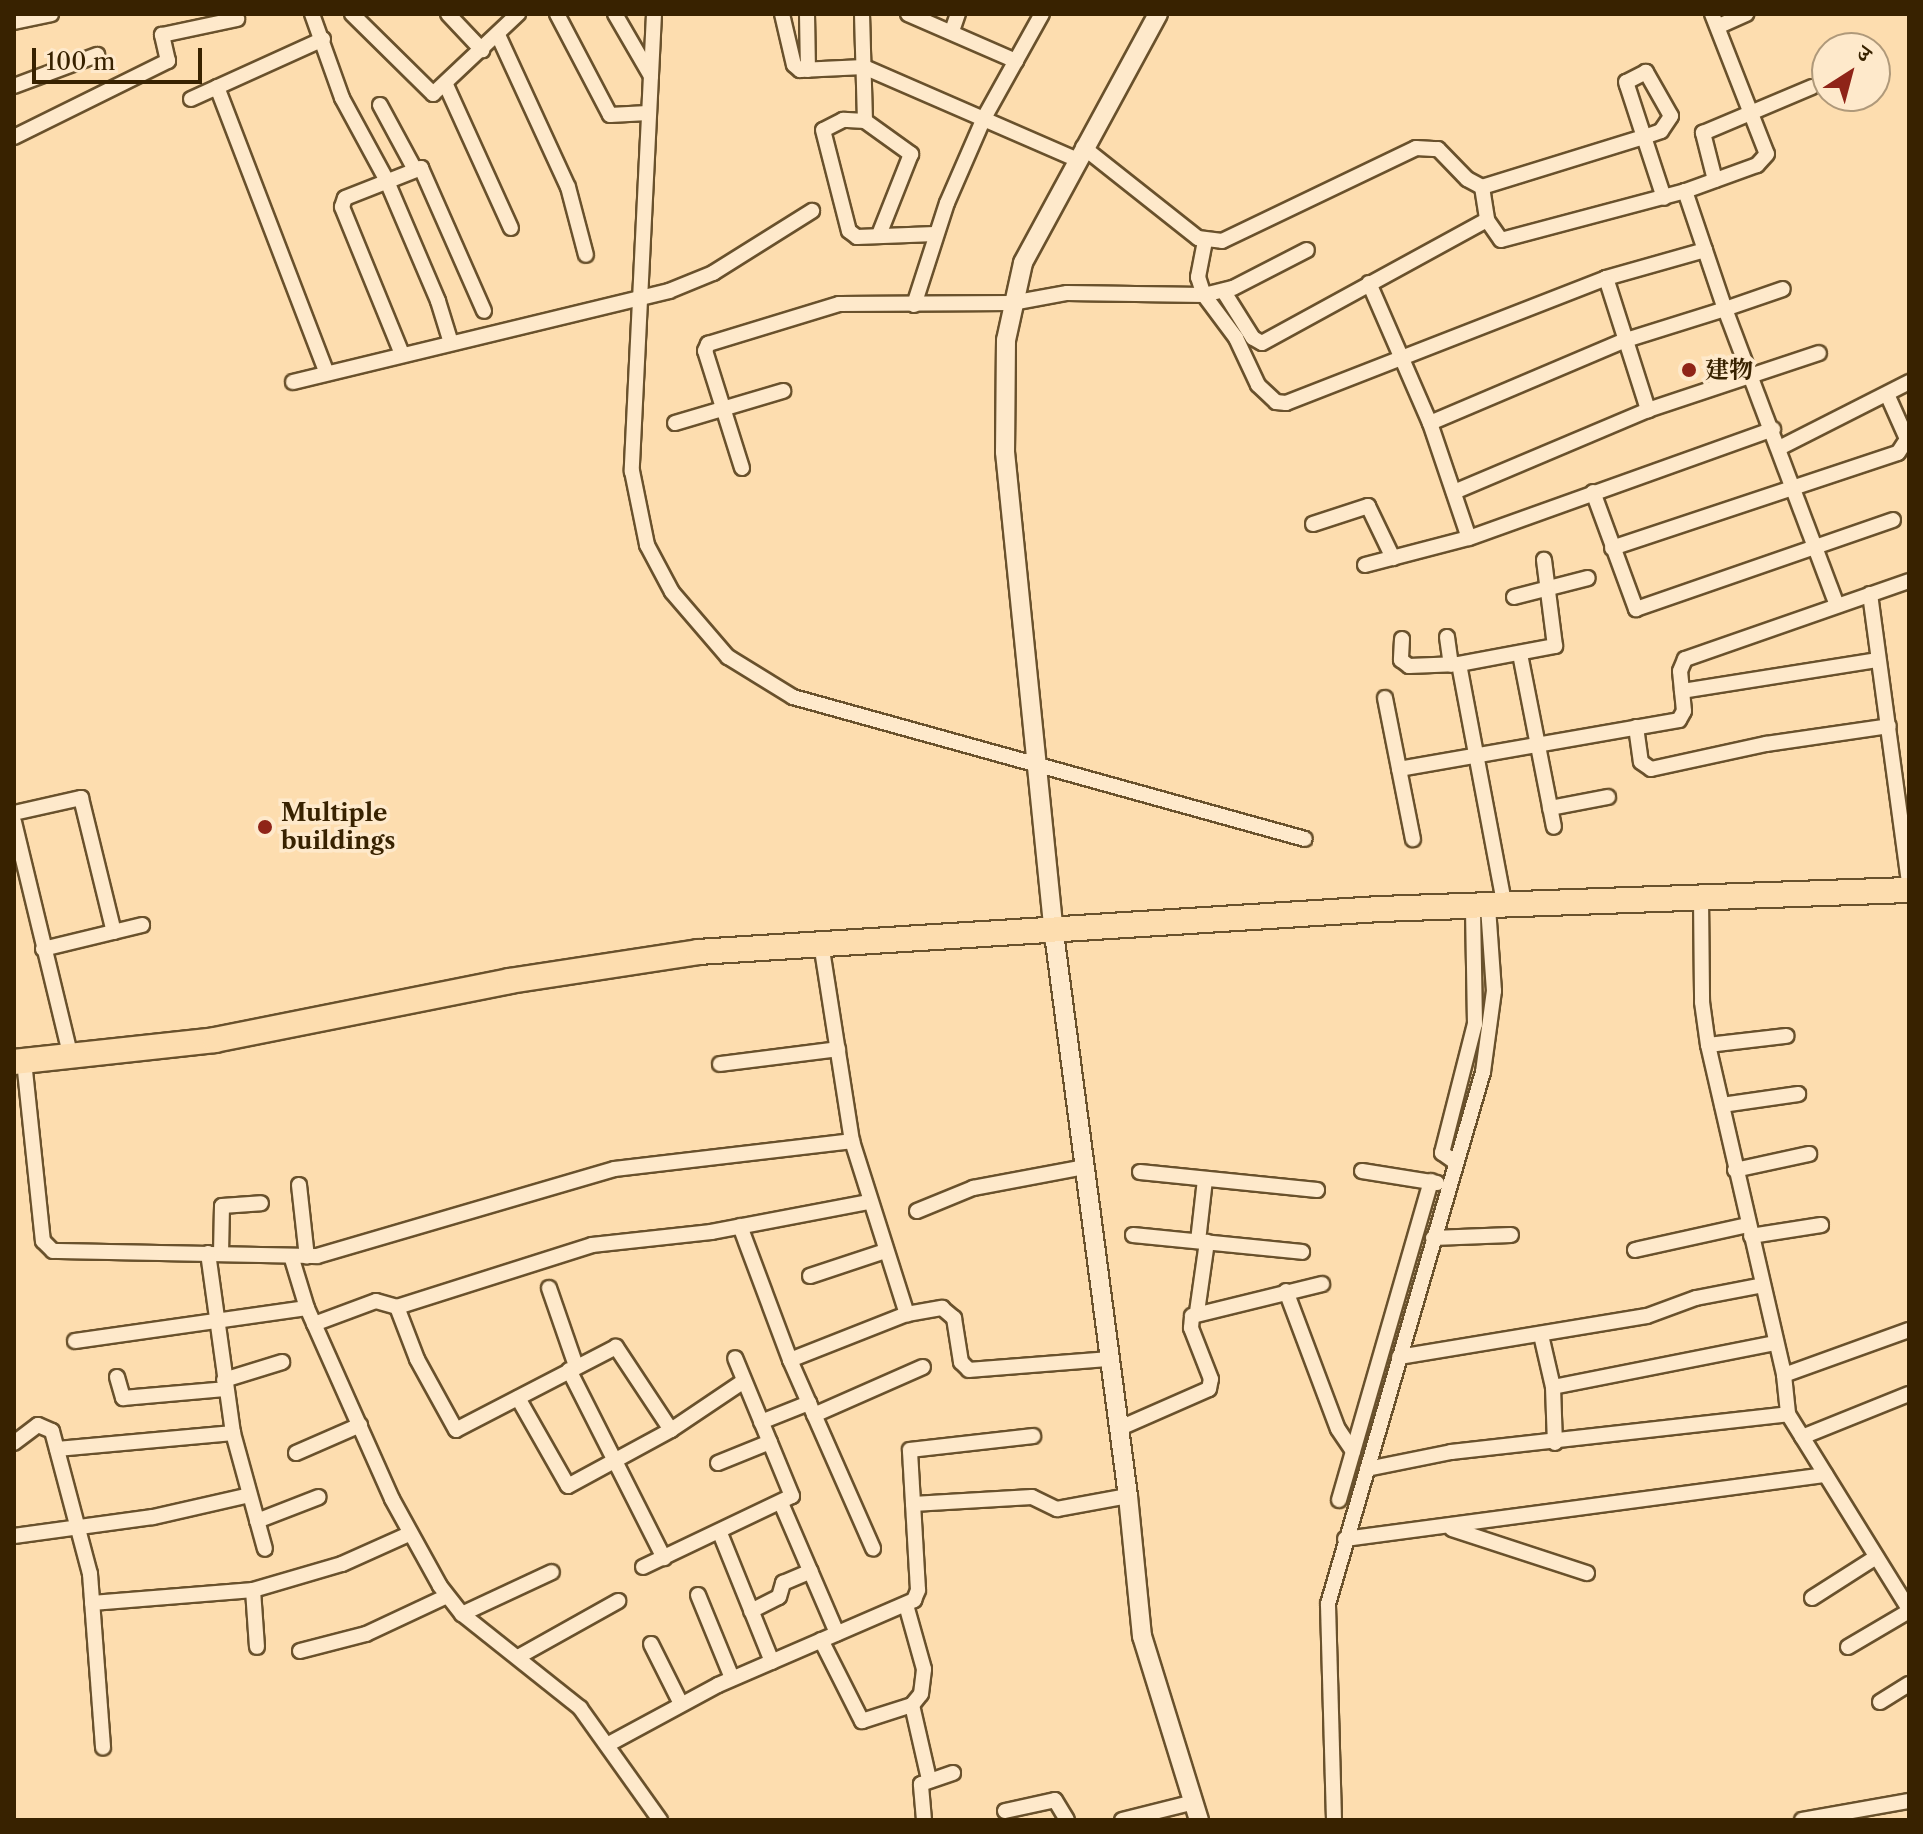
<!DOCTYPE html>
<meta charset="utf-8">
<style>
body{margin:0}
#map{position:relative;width:1923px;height:1834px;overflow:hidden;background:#fdddaf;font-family:"Libre Caslon Text","Noto Serif SC","Noto Serif Devanagari",serif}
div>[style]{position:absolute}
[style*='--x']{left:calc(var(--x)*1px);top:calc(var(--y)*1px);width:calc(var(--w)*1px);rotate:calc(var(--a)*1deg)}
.roads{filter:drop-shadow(2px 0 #69512c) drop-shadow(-2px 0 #69512c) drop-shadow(0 2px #69512c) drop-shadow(0 -2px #69512c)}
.street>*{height:14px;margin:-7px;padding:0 7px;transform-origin:7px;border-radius:7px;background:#fee9cb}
.secondary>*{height:18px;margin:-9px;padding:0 9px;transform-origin:9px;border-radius:9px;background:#fee9cb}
.highway>*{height:24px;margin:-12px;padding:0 12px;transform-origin:12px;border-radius:12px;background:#fdddaf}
.dots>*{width:22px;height:22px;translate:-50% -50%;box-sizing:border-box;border:4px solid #fee9cb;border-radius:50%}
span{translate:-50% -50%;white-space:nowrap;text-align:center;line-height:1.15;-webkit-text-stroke:7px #fee9cb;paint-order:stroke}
.poi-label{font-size:24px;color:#382200;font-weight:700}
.left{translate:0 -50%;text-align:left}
.frame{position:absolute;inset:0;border:16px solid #382200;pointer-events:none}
.north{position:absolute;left:1811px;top:32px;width:80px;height:80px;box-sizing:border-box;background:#fee9cb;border:2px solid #af997a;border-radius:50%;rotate:36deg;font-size:22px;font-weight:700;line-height:32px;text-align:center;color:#382200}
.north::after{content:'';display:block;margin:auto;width:28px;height:36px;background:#8f2418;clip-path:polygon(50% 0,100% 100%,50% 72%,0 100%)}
.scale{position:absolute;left:32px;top:48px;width:170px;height:36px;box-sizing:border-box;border:4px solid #382200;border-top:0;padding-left:10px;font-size:24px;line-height:28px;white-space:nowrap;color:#382200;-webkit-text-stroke:6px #fee9cb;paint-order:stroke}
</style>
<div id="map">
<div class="roads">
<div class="street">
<div style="--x:312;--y:14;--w:89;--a:70.3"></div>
<div style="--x:342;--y:98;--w:92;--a:61.5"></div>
<div style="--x:386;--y:179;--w:133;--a:66.9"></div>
<div style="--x:438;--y:301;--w:44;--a:72.8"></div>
<div style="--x:352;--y:14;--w:114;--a:44.6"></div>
<div style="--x:433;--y:94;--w:117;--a:-43.3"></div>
<div style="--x:448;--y:14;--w:50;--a:46.6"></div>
<div style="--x:557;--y:14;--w:114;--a:62.3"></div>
<div style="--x:610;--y:115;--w:38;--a:-3"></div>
<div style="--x:615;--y:14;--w:72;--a:59.9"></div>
<div style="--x:654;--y:14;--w:458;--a:92.8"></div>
<div style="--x:632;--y:471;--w:76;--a:78.5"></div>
<div style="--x:647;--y:545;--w:53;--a:62"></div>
<div style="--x:672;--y:592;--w:86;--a:49.3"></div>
<div style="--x:728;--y:657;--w:76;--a:31.6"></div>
<div style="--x:793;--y:697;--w:531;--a:15.5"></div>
<div style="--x:782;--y:14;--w:52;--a:76.8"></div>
<div style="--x:794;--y:65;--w:8;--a:40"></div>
<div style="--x:800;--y:70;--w:64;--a:-2.7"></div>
<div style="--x:864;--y:67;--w:231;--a:23.5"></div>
<div style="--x:807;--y:14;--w:56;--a:89"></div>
<div style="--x:862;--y:14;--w:107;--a:88.4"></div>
<div style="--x:865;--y:121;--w:22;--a:-177"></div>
<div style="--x:843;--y:120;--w:22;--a:153"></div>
<div style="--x:823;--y:130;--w:104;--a:75.6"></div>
<div style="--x:849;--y:231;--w:10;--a:37"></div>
<div style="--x:857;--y:237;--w:78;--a:-2.2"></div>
<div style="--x:908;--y:14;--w:118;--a:23.5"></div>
<div style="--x:1712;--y:14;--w:150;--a:68.6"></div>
<div style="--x:1767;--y:154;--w:15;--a:132"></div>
<div style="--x:1757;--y:165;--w:77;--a:160.1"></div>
<div style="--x:1685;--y:191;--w:125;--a:71.3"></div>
<div style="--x:1725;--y:309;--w:61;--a:-19"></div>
<div style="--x:14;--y:22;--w:38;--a:-12"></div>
<div style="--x:1719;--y:26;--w:30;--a:-24"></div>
<div style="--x:952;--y:31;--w:18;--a:-71"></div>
<div style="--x:498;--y:35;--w:167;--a:65.3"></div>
<div style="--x:568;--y:187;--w:70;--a:75.2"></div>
<div style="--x:446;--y:85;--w:157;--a:65.6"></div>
<div style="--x:14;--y:86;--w:89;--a:-20.5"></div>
<div style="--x:217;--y:87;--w:306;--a:69"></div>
<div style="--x:191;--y:99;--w:145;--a:-24.4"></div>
<div style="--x:380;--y:105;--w:72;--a:61.6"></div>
<div style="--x:865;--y:121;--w:57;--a:35.7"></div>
<div style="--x:911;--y:154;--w:87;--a:111.6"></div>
<div style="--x:14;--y:137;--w:172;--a:-26.3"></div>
<div style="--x:168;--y:61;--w:27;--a:-103"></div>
<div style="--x:162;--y:35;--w:77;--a:-12"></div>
<div style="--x:1083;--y:147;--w:147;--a:38.4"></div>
<div style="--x:1198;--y:238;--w:24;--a:7"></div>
<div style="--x:1222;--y:241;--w:215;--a:-25.6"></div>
<div style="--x:1416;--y:148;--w:22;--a:3"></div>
<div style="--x:1438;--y:149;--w:42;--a:46"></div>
<div style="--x:1467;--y:179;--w:17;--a:28"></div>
<div style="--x:1482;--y:187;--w:170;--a:-17.2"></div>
<div style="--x:1644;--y:137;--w:18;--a:-19"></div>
<div style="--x:1661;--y:131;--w:18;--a:-56"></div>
<div style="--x:1671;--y:116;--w:51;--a:-119.6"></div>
<div style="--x:1646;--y:72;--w:22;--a:153"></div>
<div style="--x:1626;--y:82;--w:3;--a:72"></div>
<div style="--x:1627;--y:85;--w:55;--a:71.9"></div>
<div style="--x:1644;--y:137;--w:64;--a:71.8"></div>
<div style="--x:1715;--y:180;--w:49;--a:-104.3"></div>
<div style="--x:1703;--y:133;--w:118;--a:-22.9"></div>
<div style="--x:1482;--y:187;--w:33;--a:81"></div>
<div style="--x:1487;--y:220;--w:24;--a:55"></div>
<div style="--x:1501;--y:240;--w:190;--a:-14.9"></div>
<div style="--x:1205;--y:241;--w:37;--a:101"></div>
<div style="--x:1198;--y:277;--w:19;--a:72"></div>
<div style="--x:1204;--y:295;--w:30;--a:-14"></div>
<div style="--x:1233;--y:288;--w:83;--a:-27.2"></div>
<div style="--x:1606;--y:278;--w:103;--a:-15.8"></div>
<div style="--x:1369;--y:283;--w:153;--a:66.5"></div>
<div style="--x:1430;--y:423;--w:121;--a:71.3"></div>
<div style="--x:1224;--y:292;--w:54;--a:57.8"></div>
<div style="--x:1253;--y:338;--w:10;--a:29"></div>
<div style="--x:1262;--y:343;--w:256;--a:-28.7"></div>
<div style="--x:914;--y:305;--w:107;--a:-72.1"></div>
<div style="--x:947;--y:203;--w:93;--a:-66.5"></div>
<div style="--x:984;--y:118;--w:119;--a:-60.9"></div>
<div style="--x:402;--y:354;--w:159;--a:-112.2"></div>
<div style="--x:342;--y:207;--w:9;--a:-72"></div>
<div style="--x:345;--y:198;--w:82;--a:-21.5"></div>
<div style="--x:421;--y:168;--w:156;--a:66.2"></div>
<div style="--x:293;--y:382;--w:387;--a:-13.6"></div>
<div style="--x:669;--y:291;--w:48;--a:-22.2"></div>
<div style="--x:713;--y:273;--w:117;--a:-32.1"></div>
<div style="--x:675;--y:423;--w:113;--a:-16.5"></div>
<div style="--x:1430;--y:423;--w:213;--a:-23"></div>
<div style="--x:1626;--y:340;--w:104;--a:-17.4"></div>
<div style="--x:1725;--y:309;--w:314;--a:69.3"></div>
<div style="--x:1781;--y:447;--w:144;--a:-26.9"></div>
<div style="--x:742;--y:468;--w:123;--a:-107.5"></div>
<div style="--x:705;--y:351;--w:8;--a:-67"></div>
<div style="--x:708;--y:344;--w:137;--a:-17"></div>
<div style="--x:839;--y:304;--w:173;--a:-0.3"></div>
<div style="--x:1012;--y:303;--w:56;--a:-10.3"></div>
<div style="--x:1067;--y:293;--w:137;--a:0.8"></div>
<div style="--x:1204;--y:295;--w:54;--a:53.3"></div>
<div style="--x:1236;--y:338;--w:52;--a:64.9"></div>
<div style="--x:1258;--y:385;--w:25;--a:43"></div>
<div style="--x:1276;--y:402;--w:10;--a:6"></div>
<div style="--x:1286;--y:403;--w:344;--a:-21.3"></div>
<div style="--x:1606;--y:278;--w:139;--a:72.3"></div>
<div style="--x:1454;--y:492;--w:211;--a:-22.9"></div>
<div style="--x:1648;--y:410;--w:180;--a:-18.4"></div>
<div style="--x:1593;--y:492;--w:125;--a:69.8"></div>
<div style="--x:1636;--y:609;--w:272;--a:-19.1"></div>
<div style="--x:1313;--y:524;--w:58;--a:-18.1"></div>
<div style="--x:1368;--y:506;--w:58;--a:64.3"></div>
<div style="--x:1612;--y:548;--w:301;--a:-18.4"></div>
<div style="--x:1898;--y:453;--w:17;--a:-57"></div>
<div style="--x:1907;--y:439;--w:49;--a:-114"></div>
<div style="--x:1365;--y:565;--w:107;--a:-14.6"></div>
<div style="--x:1469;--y:538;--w:323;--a:-19.7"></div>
<div style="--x:1870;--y:594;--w:291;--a:82.3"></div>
<div style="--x:1514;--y:597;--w:76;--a:-14.4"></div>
<div style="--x:1447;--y:637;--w:28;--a:82"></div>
<div style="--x:1402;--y:639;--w:21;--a:93"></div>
<div style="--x:1401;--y:660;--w:10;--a:37"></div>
<div style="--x:1409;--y:666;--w:50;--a:-2.3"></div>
<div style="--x:1459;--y:664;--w:98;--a:-10.6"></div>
<div style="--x:1555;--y:646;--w:87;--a:-97.3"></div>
<div style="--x:1520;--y:654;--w:176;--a:78.9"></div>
<div style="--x:1459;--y:664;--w:247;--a:79.3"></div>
<div style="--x:1682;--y:691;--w:198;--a:-9"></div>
<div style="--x:1385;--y:698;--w:144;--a:78.8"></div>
<div style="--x:1636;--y:727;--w:35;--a:82"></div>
<div style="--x:1641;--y:762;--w:12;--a:35"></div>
<div style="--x:1651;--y:769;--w:118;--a:-12.3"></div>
<div style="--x:1766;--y:744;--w:124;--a:-8.3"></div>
<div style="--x:1399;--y:769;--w:284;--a:-9.9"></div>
<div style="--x:1679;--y:720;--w:10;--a:-61"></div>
<div style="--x:1684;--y:711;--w:40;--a:-95.7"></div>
<div style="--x:1680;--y:671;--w:13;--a:-67"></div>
<div style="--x:1685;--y:659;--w:237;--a:-19.2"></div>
<div style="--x:1550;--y:808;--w:59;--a:-10.7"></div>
<div style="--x:14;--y:813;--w:69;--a:-12.6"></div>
<div style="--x:81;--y:798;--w:138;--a:76.2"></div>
<div style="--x:14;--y:822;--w:243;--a:76.4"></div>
<div style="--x:1701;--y:898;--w:104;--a:89.4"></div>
<div style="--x:1702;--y:1002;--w:43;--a:82.1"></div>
<div style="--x:1708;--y:1045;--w:339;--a:77"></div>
<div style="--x:1784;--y:1375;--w:39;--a:84"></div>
<div style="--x:1788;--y:1414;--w:229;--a:58.2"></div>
<div style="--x:43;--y:949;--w:102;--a:-13.6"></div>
<div style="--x:823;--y:956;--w:187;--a:81.1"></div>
<div style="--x:1708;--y:1045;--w:79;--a:-6.6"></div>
<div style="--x:24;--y:1061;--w:181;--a:84"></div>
<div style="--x:43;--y:1241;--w:14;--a:45"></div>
<div style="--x:53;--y:1251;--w:264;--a:1.1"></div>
<div style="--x:317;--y:1256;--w:310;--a:-16.3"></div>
<div style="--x:615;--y:1169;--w:239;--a:-6.7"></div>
<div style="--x:852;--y:1141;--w:182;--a:72.4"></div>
<div style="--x:720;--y:1064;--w:119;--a:-7.2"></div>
<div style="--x:1722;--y:1105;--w:77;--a:-8.2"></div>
<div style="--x:1455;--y:1162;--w:16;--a:-145"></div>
<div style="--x:1442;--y:1153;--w:133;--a:-75.7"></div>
<div style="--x:1475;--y:1024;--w:116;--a:-91"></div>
<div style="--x:1735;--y:1170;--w:76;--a:-12.2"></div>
<div style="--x:1362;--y:1171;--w:76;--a:9.1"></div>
<div style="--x:1140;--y:1172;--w:178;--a:5.8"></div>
<div style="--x:299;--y:1185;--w:72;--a:83.7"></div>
<div style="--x:917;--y:1211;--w:61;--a:-22.3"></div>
<div style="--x:973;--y:1188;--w:113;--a:-10.7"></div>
<div style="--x:740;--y:1226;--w:143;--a:69.5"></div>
<div style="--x:790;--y:1360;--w:206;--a:66.2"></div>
<div style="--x:1133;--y:1235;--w:170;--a:5.7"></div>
<div style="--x:1751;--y:1236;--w:71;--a:-8.9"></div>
<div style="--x:1433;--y:1238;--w:78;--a:-2.2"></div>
<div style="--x:1198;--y:1241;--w:61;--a:-83.5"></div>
<div style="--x:1635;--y:1250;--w:116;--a:-12.5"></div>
<div style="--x:208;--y:1253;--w:182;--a:82.1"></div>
<div style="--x:233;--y:1433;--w:120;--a:74.6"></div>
<div style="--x:221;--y:1254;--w:48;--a:-88.8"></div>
<div style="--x:222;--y:1206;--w:39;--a:-4"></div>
<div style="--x:292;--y:1259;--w:51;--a:73"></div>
<div style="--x:307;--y:1308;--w:209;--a:66"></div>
<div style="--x:392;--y:1499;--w:99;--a:61.1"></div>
<div style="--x:440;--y:1586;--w:36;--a:52"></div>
<div style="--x:462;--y:1614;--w:151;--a:38.5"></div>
<div style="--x:580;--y:1708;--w:138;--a:54.5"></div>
<div style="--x:810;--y:1276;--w:79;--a:-18.4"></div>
<div style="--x:549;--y:1288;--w:83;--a:70.9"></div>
<div style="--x:1286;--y:1291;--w:147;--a:69.4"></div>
<div style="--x:1338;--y:1429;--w:27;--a:56"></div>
<div style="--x:1197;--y:1312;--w:71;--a:-81.9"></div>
<div style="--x:314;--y:1324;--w:66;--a:-20.4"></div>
<div style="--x:376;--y:1301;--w:22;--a:16"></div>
<div style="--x:1541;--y:1335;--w:53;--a:77"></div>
<div style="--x:1553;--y:1387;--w:56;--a:88"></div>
<div style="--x:75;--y:1341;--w:234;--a:-8.1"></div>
<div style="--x:1399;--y:1357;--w:251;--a:-9.4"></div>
<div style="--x:1647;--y:1316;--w:52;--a:-20.2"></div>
<div style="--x:1696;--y:1298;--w:68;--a:-11"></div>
<div style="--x:790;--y:1360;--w:126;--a:-21.5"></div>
<div style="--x:907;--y:1314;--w:36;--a:-10"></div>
<div style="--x:942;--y:1308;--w:16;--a:40"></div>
<div style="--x:954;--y:1318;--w:45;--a:81"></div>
<div style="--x:961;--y:1362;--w:11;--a:45"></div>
<div style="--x:969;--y:1370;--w:141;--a:-4.5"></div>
<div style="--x:569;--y:1370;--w:211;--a:63.2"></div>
<div style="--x:1784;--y:1375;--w:133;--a:-19.8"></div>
<div style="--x:117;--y:1377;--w:22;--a:74"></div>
<div style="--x:123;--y:1398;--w:102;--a:-5"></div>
<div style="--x:224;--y:1380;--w:61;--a:-17.2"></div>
<div style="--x:1553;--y:1387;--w:227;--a:-11.2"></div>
<div style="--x:518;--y:1398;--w:101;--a:60.4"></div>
<div style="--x:568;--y:1486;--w:117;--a:-28.5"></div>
<div style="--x:671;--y:1430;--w:88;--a:-33.9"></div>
<div style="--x:814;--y:1415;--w:119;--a:-23.8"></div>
<div style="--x:761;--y:1422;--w:52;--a:-21.6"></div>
<div style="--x:1120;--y:1428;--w:97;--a:-23.7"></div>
<div style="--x:1209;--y:1389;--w:10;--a:-79"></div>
<div style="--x:1211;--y:1379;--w:55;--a:-111.4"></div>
<div style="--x:1191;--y:1328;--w:12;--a:-85"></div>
<div style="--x:1192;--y:1316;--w:134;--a:-13.8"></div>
<div style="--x:671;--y:1430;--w:100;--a:-123.5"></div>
<div style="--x:616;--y:1347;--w:180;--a:152.6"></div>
<div style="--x:456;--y:1430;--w:81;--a:-118.8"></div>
<div style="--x:417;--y:1359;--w:56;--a:-111"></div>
<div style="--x:397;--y:1307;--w:205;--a:-17.6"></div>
<div style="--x:592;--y:1245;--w:120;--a:-6.2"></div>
<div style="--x:711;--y:1232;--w:161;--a:-10.8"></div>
<div style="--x:1802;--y:1437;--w:115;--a:-21.9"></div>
<div style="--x:14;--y:1443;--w:30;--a:-37"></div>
<div style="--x:38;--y:1425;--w:15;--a:23"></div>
<div style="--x:52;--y:1431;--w:148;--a:75.1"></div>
<div style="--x:90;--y:1574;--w:174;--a:85.7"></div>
<div style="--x:57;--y:1449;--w:177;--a:-5.2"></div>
<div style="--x:296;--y:1453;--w:70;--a:-23.6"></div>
<div style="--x:718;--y:1463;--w:56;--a:-22"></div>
<div style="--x:1367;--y:1469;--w:86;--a:-11.4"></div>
<div style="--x:1451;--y:1452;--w:339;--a:-6.4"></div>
<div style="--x:1339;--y:1500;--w:332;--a:-73.9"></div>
<div style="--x:781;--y:1503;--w:142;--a:66.7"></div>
<div style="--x:913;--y:1504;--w:119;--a:-3.4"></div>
<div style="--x:1032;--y:1497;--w:28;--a:26"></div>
<div style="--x:1057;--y:1509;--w:72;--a:-10.4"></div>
<div style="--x:257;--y:1521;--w:66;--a:-21.2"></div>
<div style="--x:1452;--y:1529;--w:142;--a:18.1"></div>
<div style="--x:720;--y:1533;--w:139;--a:68"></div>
<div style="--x:14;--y:1536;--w:140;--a:-7.8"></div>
<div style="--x:153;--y:1517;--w:99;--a:-12.8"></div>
<div style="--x:1345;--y:1539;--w:485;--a:-7.6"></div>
<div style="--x:643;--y:1567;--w:165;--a:-25.5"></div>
<div style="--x:792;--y:1496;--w:149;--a:-112.4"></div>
<div style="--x:253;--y:1590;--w:57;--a:86"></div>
<div style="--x:698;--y:1595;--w:90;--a:67.7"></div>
<div style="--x:1812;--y:1598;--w:76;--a:-32.6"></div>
<div style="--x:92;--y:1603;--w:162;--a:-4.6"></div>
<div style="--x:253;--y:1590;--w:93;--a:-16.3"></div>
<div style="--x:342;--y:1564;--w:73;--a:-24.1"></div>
<div style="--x:751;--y:1611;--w:31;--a:-27"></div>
<div style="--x:779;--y:1597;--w:15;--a:-74"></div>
<div style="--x:783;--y:1583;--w:30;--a:-23"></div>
<div style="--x:462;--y:1614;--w:99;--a:-25"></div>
<div style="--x:821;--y:1640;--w:91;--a:63.2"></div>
<div style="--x:862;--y:1721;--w:52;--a:-17.7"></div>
<div style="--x:912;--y:1705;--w:14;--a:-51"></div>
<div style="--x:921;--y:1694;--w:25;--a:-83"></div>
<div style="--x:924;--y:1669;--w:66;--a:-105.7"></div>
<div style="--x:651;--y:1644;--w:67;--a:63.4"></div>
<div style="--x:1848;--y:1647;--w:71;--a:-30.5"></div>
<div style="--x:300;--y:1651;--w:68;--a:-14.4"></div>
<div style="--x:366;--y:1634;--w:89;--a:-25.1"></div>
<div style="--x:518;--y:1657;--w:115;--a:-29.2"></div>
<div style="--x:1880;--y:1702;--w:34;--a:-32"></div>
<div style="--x:912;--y:1705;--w:76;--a:77.1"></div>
<div style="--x:607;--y:1745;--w:126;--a:-28.4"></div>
<div style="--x:718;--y:1685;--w:214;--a:-23.4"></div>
<div style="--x:914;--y:1600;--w:11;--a:-68"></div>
<div style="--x:918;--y:1590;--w:140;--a:-93.3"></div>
<div style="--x:910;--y:1450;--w:124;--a:-6.5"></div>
<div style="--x:1005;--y:1811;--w:51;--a:-12.4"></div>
<div style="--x:1055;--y:1800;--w:23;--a:59"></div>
<div style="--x:924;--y:1820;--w:36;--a:-95"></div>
<div style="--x:921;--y:1784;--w:34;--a:-19"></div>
<div style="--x:1122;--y:1820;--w:74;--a:-14"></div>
<div style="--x:1334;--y:1820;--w:216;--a:-91.6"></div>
<div style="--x:1328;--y:1604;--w:554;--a:-73.76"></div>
<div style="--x:1483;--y:1072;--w:82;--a:-82.3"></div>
<div style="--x:1494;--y:991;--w:83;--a:-94.1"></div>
<div style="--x:1802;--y:1820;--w:109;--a:-10.1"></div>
</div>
<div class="secondary">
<div style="--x:1158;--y:14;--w:283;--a:118.5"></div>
<div style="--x:1023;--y:263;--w:79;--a:102.4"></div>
<div style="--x:1006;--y:340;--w:112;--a:90.5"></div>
<div style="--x:1005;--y:452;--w:492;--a:84.2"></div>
<div style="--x:1055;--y:941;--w:560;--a:82.51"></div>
<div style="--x:1128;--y:1496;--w:141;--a:84.3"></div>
<div style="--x:1142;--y:1636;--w:193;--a:72.8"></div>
</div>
<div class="highway">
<div style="--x:14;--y:1062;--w:202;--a:-6.2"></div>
<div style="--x:215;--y:1040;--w:300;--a:-11.3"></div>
<div style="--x:509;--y:981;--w:191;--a:-8.7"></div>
<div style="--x:698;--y:952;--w:683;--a:-3.61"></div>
<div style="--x:1380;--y:909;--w:529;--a:-2.06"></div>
</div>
</div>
<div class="dots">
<div style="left:1689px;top:370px;background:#8f2418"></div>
<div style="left:265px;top:827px;background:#8f2418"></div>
</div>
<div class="poi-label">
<span class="left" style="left:1705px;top:370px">建物</span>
<span class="left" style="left:281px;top:827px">Multiple<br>buildings</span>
</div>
<div class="frame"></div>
<div class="north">उ</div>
<div class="scale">100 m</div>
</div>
